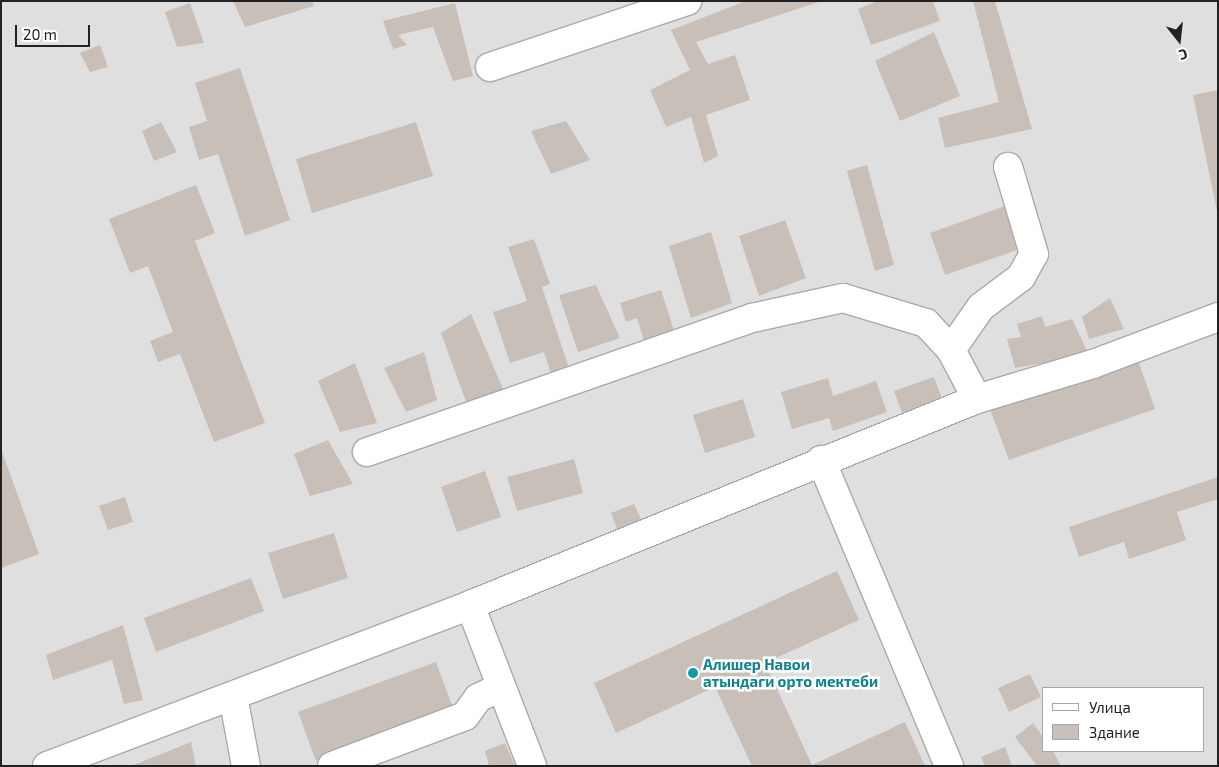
<!DOCTYPE html>
<meta charset="utf-8">
<style>
body{margin:0}
#map{position:relative;width:1219px;height:767px;overflow:hidden;background:#f2efe9;font-family:"Exo 2",sans-serif}
div>[style]{position:absolute}
[style*='--x']{left:calc(var(--x)*1px);top:calc(var(--y)*1px);width:calc(var(--w)*1px);rotate:calc(var(--a)*1deg)}
.residential>*{inset:0;background:#e0dfdf}
.building>*{inset:0;background:#c7bfb8}
.roads{filter:drop-shadow(1px 0 #a9a9a9) drop-shadow(-1px 0 #a9a9a9) drop-shadow(0 1px #a9a9a9) drop-shadow(0 -1px #a9a9a9)}
.minor>*{height:28px;margin:-14px;padding:0 14px;transform-origin:14px;border-radius:14px;background:#fff}
.dots>*{width:14px;height:14px;translate:-50% -50%;box-sizing:border-box;border:2px solid #fff;border-radius:50%}
span{translate:-50% -50%;white-space:nowrap;text-align:center;line-height:1.15;-webkit-text-stroke:5px #fff;paint-order:stroke}
.culture-label{font-size:15px;color:#0d838f;font-weight:700}
.left{translate:0 -50%;text-align:left}
.frame{position:absolute;inset:0;border:2px solid #222;pointer-events:none}
.legend{position:absolute;left:1042px;top:687px;width:162px;height:65px;box-sizing:border-box;background:#fff;border:1px solid #a7a7a7;margin:0;padding:6px 9px;list-style:none;font-size:15px;color:#222}
.legend li{display:flex;align-items:center;gap:10px;height:25px}
.legend b{width:25px;border:1px solid #a7a7a7}
.north{position:absolute;left:1154px;top:15px;width:50px;height:50px;-webkit-text-stroke:4px #fff;paint-order:stroke;rotate:164deg;font-size:14px;font-weight:700;line-height:20px;text-align:center;color:#222}
.north::after{content:'';display:block;margin:auto;width:18px;height:22px;background:#222;clip-path:polygon(50% 0,100% 100%,50% 72%,0 100%)}
.scale{position:absolute;left:15px;top:25px;width:75px;height:22px;box-sizing:border-box;border:2px solid #222;border-top:0;padding-left:6px;font-size:15px;line-height:18px;white-space:nowrap;color:#222;-webkit-text-stroke:4px #fff;paint-order:stroke}
</style>
<div id="map">
<div class="residential">
<div style="clip-path:polygon(evenodd,1px 1px,1218px 1px,1218px 766px,1px 766px,1px 1px,1043px 688px,1203px 688px,1203px 751px,1043px 751px,1043px 688px)"></div>
</div>
<div class="building">
<div style="clip-path:polygon(233px 1px,312px 1px,314px 6px,245px 27px)"></div>
<div style="clip-path:polygon(746px 1px,819px 2px,696px 42px,708px 64px,735px 55px,750px 100px,706px 115px,718px 156px,704px 163px,691px 117px,666px 127px,650px 90px,690px 70px,671px 30px)"></div>
<div style="clip-path:polygon(878px 1px,933px 1px,940px 21px,871px 45px,858px 9px)"></div>
<div style="clip-path:polygon(973px 1px,995px 1px,1032px 129px,945px 148px,938px 118px,999px 102px)"></div>
<div style="clip-path:polygon(190px 3px,204px 43px,177px 47px,165px 12px)"></div>
<div style="clip-path:polygon(455px 3px,473px 76px,453px 81px,433px 27px,398px 35px,407px 45px,393px 49px,383px 21px)"></div>
<div style="clip-path:polygon(934px 32px,960px 96px,900px 121px,875px 61px)"></div>
<div style="clip-path:polygon(100px 45px,108px 67px,90px 72px,80px 53px)"></div>
<div style="clip-path:polygon(240px 68px,290px 220px,245px 236px,218px 154px,199px 160px,189px 127px,207px 121px,195px 83px)"></div>
<div style="clip-path:polygon(1218px 90px,1218px 211px,1217px 211px,1193px 95px)"></div>
<div style="clip-path:polygon(566px 121px,590px 160px,551px 174px,531px 131px)"></div>
<div style="clip-path:polygon(161px 122px,177px 152px,154px 161px,142px 131px)"></div>
<div style="clip-path:polygon(416px 122px,433px 176px,312px 213px,296px 159px)"></div>
<div style="clip-path:polygon(867px 165px,894px 265px,875px 271px,847px 171px)"></div>
<div style="clip-path:polygon(196px 185px,215px 233px,195px 241px,265px 423px,214px 442px,180px 354px,158px 362px,150px 341px,173px 332px,148px 266px,130px 273px,109px 219px)"></div>
<div style="clip-path:polygon(1008px 205px,1023px 248px,945px 275px,930px 233px)"></div>
<div style="clip-path:polygon(785px 220px,806px 278px,759px 296px,739px 236px)"></div>
<div style="clip-path:polygon(711px 232px,732px 303px,691px 318px,669px 246px)"></div>
<div style="clip-path:polygon(534px 239px,550px 284px,542px 287px,570px 371px,552px 377px,544px 352px,510px 363px,493px 312px,527px 301px,508px 247px)"></div>
<div style="clip-path:polygon(596px 285px,620px 338px,578px 352px,559px 295px)"></div>
<div style="clip-path:polygon(661px 290px,677px 340px,647px 350px,637px 318px,626px 322px,620px 303px)"></div>
<div style="clip-path:polygon(1110px 298px,1124px 329px,1089px 339px,1082px 317px)"></div>
<div style="clip-path:polygon(471px 314px,506px 396px,469px 410px,441px 333px)"></div>
<div style="clip-path:polygon(1042px 316px,1045px 327px,1072px 319px,1089px 355px,1015px 368px,1007px 339px,1021px 337px,1017px 324px)"></div>
<div style="clip-path:polygon(424px 352px,437px 400px,406px 412px,384px 368px)"></div>
<div style="clip-path:polygon(1137px 357px,1155px 409px,1009px 460px,990px 409px)"></div>
<div style="clip-path:polygon(355px 363px,377px 423px,340px 432px,318px 381px)"></div>
<div style="clip-path:polygon(934px 377px,942px 398px,902px 413px,894px 391px)"></div>
<div style="clip-path:polygon(828px 378px,833px 396px,876px 381px,887px 412px,833px 431px,829px 418px,792px 429px,781px 392px)"></div>
<div style="clip-path:polygon(743px 399px,755px 437px,705px 453px,693px 415px)"></div>
<div style="clip-path:polygon(328px 440px,353px 484px,310px 496px,294px 454px)"></div>
<div style="clip-path:polygon(1px 449px,39px 554px,1px 568px)"></div>
<div style="clip-path:polygon(574px 459px,583px 493px,517px 511px,507px 477px)"></div>
<div style="clip-path:polygon(485px 471px,501px 517px,457px 532px,441px 487px)"></div>
<div style="clip-path:polygon(1218px 477px,1218px 499px,1177px 512px,1186px 540px,1129px 559px,1124px 542px,1079px 557px,1069px 527px)"></div>
<div style="clip-path:polygon(125px 497px,133px 522px,108px 530px,99px 506px)"></div>
<div style="clip-path:polygon(634px 504px,641px 519px,617px 529px,611px 513px)"></div>
<div style="clip-path:polygon(334px 533px,348px 578px,283px 599px,268px 553px)"></div>
<div style="clip-path:polygon(837px 571px,859px 620px,765px 663px,812px 765px,905px 722px,925px 766px,752px 766px,715px 687px,616px 733px,594px 683px)"></div>
<div style="clip-path:polygon(251px 578px,264px 611px,156px 652px,144px 618px)"></div>
<div style="clip-path:polygon(123px 625px,143px 700px,124px 704px,112px 660px,53px 680px,46px 655px)"></div>
<div style="clip-path:polygon(436px 662px,454px 711px,316px 761px,298px 712px)"></div>
<div style="clip-path:polygon(1030px 674px,1041px 697px,1009px 712px,998px 688px)"></div>
<div style="clip-path:polygon(1033px 723px,1043px 737px,1043px 751px,1053px 751px,1061px 766px,1037px 766px,1015px 737px)"></div>
<div style="clip-path:polygon(191px 742px,196px 766px,131px 766px)"></div>
<div style="clip-path:polygon(505px 743px,515px 766px,489px 766px,485px 751px)"></div>
<div style="clip-path:polygon(1005px 747px,1012px 766px,985px 766px,981px 757px)"></div>
</div>
<div class="roads">
<div class="minor">
<div style="--x:490;--y:67;--w:208;--a:-18.5"></div>
<div style="--x:951;--y:350;--w:52;--a:-55.1"></div>
<div style="--x:981;--y:307;--w:50;--a:-36.9"></div>
<div style="--x:1021;--y:277;--w:26;--a:-61"></div>
<div style="--x:1034;--y:254;--w:91;--a:-106.6"></div>
<div style="--x:367;--y:452;--w:408;--a:-19.2"></div>
<div style="--x:752;--y:318;--w:93;--a:-12.4"></div>
<div style="--x:843;--y:298;--w:87;--a:16.8"></div>
<div style="--x:926;--y:323;--w:37;--a:47"></div>
<div style="--x:951;--y:350;--w:55;--a:62"></div>
<div style="--x:821;--y:460;--w:332;--a:67.3"></div>
<div style="--x:470;--y:605;--w:173;--a:68.9"></div>
<div style="--x:233;--y:696;--w:71;--a:79.5"></div>
<div style="--x:47;--y:766;--w:453;--a:-20.8"></div>
<div style="--x:470;--y:605;--w:547;--a:-22.11"></div>
<div style="--x:977;--y:399;--w:121;--a:-16.8"></div>
<div style="--x:1093;--y:364;--w:134;--a:-20.6"></div>
<div style="--x:332;--y:766;--w:142;--a:-20.6"></div>
<div style="--x:465;--y:716;--w:22;--a:-54"></div>
<div style="--x:478;--y:698;--w:25;--a:-26"></div>
</div>
</div>
<div class="dots">
<div style="left:693px;top:673px;background:#0f9aa8"></div>
</div>
<div class="culture-label">
<span class="left" style="left:703px;top:673px">Алишер Навои<br>атындаги орто мектеби</span>
</div>
<div class="frame"></div>
<ul class="legend">
<li><b style="height:6px;background:#fff"></b>Улица</li>
<li><b style="height:14px;background:#c7bfb8"></b>Здание</li>
</ul>
<div class="north">С</div>
<div class="scale">20 m</div>
</div>
